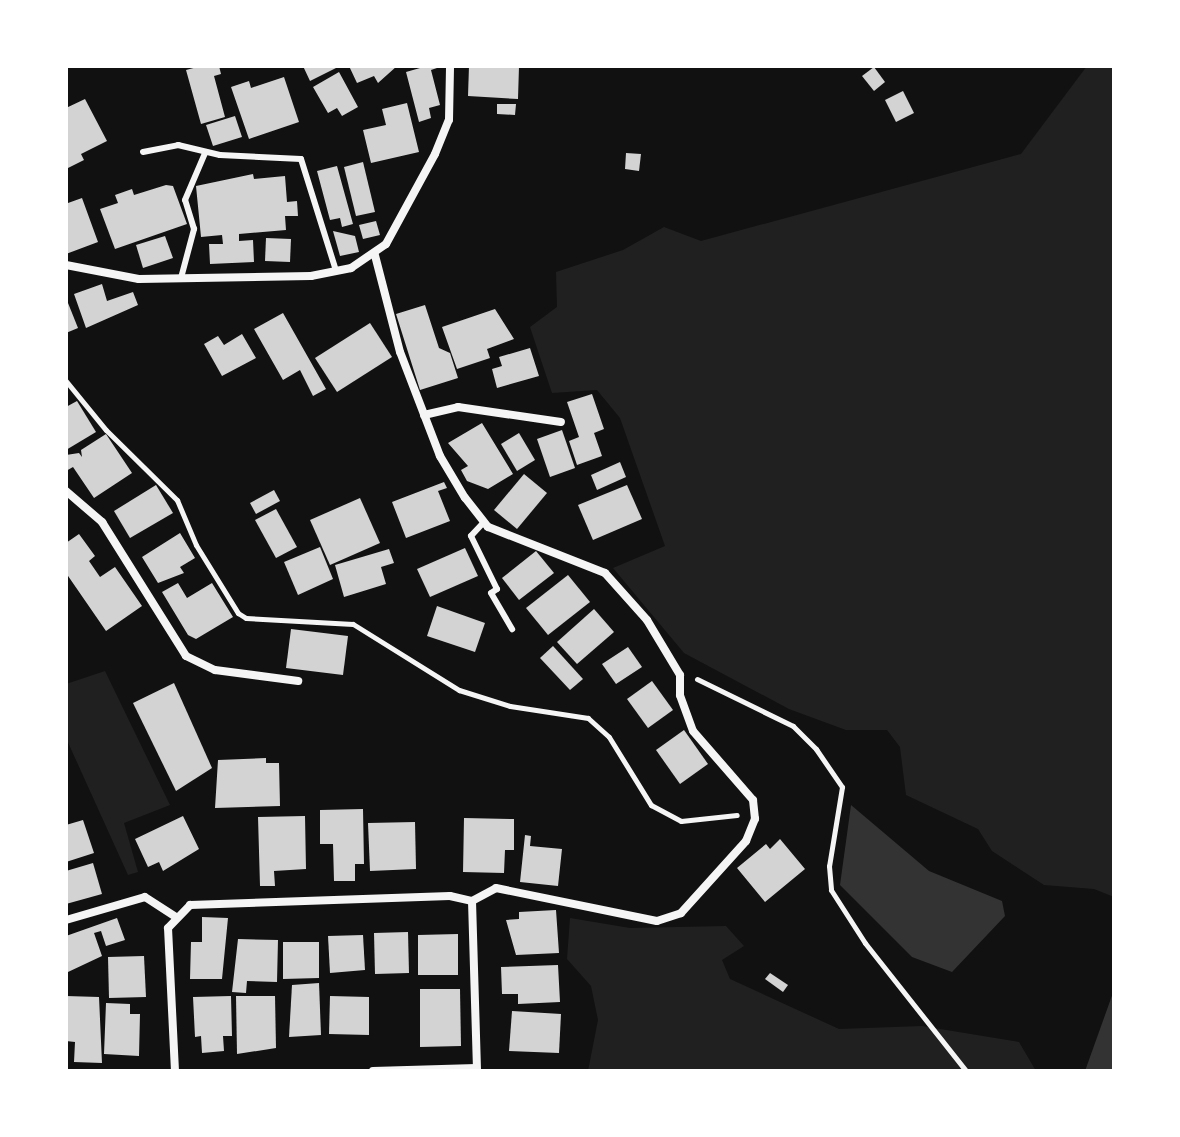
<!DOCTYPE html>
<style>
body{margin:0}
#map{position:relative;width:1180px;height:1137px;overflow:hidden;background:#111;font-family:Signika,sans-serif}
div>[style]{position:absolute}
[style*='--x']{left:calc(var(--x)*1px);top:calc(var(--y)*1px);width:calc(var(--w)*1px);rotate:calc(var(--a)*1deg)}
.green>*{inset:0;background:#202020}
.water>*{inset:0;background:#333}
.building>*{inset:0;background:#d3d3d3}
.path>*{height:5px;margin:-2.5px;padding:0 2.5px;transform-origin:2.5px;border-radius:2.5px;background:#f5f5f5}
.service>*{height:6px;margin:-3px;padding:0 3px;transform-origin:3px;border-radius:3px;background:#f5f5f5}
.minor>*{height:8px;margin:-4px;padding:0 4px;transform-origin:4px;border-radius:4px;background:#f5f5f5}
span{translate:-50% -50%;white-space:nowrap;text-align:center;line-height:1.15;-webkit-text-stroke:6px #fff;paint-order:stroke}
.frame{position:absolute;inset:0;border:68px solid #fff;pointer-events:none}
</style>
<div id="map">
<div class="green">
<div style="clip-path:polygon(1087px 66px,1114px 66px,1114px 897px,1094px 889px,1044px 885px,992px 851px,978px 829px,906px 795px,900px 747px,887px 730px,846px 730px,789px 709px,684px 653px,613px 568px,665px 546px,620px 418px,597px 390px,552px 393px,530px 327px,557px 307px,556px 272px,623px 250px,664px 227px,701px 241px,1021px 154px)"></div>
<div style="clip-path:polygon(105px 671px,170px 805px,124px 823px,138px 872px,128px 875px,66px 738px,66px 684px)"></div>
<div style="clip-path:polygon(570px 918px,630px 928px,726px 926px,744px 946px,722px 960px,730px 979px,839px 1029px,922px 1026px,1019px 1042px,1036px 1071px,588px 1071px,598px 1020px,591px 986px,567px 959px)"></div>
</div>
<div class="water">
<div style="clip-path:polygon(851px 805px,929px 871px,1002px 901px,1005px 916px,952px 972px,912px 957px,840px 885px)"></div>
<div style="clip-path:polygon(1114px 990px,1114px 1071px,1085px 1071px)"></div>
</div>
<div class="building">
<div style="clip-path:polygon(201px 66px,219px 66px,221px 74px,214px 76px,225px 117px,201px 124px,186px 70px)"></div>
<div style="clip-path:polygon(303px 66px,340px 66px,310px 81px)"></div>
<div style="clip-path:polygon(349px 66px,397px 66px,378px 83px,374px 76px,357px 83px)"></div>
<div style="clip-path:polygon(427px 66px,443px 66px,431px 70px,440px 105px,429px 108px,431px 118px,419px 122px,406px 72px)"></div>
<div style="clip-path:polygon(469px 66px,519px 66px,518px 99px,468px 96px)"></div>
<div style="clip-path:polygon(874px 67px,885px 82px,874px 91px,862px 76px)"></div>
<div style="clip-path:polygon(339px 72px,358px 107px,342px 116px,337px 108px,328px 113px,313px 87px)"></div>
<div style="clip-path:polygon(284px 77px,299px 122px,249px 139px,231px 87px,249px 81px,251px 88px)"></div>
<div style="clip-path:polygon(903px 91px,914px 113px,896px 122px,885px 100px)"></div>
<div style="clip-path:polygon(85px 99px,107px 141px,81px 154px,84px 160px,66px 169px,66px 108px)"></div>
<div style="clip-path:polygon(407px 103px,419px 152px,371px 163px,363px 130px,386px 125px,382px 109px)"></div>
<div style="clip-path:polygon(497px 104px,516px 104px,515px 115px,497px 114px)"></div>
<div style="clip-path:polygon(235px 116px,242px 137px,213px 146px,206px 125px)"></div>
<div style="clip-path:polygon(626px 153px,641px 154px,639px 171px,625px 169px)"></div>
<div style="clip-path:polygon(363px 162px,375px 212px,356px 216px,344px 167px)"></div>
<div style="clip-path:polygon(337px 166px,353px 224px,342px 227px,340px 218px,330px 220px,317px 171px)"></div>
<div style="clip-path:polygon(253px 174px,254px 179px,285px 176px,287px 202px,297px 201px,298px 216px,285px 216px,286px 230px,239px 234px,239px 241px,253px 240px,254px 262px,210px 264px,209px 244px,223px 244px,222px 235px,201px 237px,196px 186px)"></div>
<div style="clip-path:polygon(166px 185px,173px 186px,187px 224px,115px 249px,100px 209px,118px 203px,115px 195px,132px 189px,134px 195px)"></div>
<div style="clip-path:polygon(66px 198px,68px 203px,82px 198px,98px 242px,66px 254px)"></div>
<div style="clip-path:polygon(376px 221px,380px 235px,363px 239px,359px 225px)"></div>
<div style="clip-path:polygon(333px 231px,355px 236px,359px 252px,340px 256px)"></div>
<div style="clip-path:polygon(165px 236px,173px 258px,143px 268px,136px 245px)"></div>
<div style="clip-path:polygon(266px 238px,291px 239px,290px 262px,265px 261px)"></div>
<div style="clip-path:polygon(102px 284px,107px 301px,133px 292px,138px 305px,86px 328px,74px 294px)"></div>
<div style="clip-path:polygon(66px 298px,78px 328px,66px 333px)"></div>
<div style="clip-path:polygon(425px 305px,439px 348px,450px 353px,458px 378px,420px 390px,396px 314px)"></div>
<div style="clip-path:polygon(495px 309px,514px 339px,487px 349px,490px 358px,457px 369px,442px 327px)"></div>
<div style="clip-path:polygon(283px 313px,326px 389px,313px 396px,300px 370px,283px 380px,254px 329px)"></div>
<div style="clip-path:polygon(370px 323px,392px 357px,337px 392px,315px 358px)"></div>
<div style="clip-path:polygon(242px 334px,256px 358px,222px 376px,204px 344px,218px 336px,224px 345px)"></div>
<div style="clip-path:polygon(530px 348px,539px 376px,497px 388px,492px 369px,502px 366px,499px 357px)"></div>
<div style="clip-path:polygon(592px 394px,604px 429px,594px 433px,602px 456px,577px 465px,569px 441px,579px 437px,567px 402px)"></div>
<div style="clip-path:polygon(77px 401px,96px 432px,66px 450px,66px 407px)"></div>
<div style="clip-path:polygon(482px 423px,513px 474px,488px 489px,467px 481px,461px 470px,468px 466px,448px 443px)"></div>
<div style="clip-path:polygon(562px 430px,575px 468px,550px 477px,537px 439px)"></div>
<div style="clip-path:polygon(519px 433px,535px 460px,517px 471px,501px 444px)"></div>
<div style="clip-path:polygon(106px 434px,132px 473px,94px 498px,73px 467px,66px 471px,66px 455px,79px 453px,82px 457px,81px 450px)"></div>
<div style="clip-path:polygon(620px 462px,626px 477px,597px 490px,591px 475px)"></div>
<div style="clip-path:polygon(524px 474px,547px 493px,517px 529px,494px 510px)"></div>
<div style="clip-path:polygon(444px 482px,447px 488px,438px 491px,450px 521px,406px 538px,392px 502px)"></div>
<div style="clip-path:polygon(156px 485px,173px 513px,130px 538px,114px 511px)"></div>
<div style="clip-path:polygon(627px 485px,642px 519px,593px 540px,578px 505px)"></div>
<div style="clip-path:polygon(274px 490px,280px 501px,256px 514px,250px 503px)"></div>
<div style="clip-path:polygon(360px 498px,380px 543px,330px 565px,310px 520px)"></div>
<div style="clip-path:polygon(276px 509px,297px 547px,276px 558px,255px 520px)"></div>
<div style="clip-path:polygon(180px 533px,195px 558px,180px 567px,184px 573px,158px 583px,142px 557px)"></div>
<div style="clip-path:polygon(79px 534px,95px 556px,89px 561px,100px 577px,115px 567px,142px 606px,106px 631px,66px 573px,66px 543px)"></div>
<div style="clip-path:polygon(320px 547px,333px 579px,298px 595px,284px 562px)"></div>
<div style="clip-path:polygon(465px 548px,478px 576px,430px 597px,417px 569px)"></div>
<div style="clip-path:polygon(389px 549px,394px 563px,381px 567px,386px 584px,344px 597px,335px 565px)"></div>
<div style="clip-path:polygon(536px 551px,554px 573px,519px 600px,502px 578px)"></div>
<div style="clip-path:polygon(568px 575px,590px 602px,548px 635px,526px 608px)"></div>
<div style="clip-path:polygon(178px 583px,187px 598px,212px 583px,233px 617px,196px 639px,188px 635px,162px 592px)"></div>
<div style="clip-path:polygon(437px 606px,485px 623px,475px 652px,427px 636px)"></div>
<div style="clip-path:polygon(594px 609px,614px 632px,577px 664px,557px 642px)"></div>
<div style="clip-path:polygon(291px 629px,348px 636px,343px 675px,286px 668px)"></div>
<div style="clip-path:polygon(553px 646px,583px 679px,570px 690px,540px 658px)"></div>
<div style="clip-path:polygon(628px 647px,642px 667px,616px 684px,602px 664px)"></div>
<div style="clip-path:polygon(652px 681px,673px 710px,648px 728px,627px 699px)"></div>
<div style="clip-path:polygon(174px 683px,212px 768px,176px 791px,133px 703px)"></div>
<div style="clip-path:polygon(684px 730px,708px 764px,680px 784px,656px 750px)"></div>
<div style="clip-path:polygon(266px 758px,266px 763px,279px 763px,280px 806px,215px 808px,218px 760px)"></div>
<div style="clip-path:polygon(363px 809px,364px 864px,355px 864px,355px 881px,334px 881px,333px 844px,320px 844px,320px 810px)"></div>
<div style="clip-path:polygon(183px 816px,199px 849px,163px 871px,159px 862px,148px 867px,135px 839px)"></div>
<div style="clip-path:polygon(305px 816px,306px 869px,274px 871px,275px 886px,260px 886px,258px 817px)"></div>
<div style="clip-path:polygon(464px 818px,514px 819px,514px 850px,505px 850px,504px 873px,463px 872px)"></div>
<div style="clip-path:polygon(83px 820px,94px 853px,66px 862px,66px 825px)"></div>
<div style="clip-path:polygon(415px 822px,416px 869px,370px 871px,368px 823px)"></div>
<div style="clip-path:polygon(525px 835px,531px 836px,530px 846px,562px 849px,558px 886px,520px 882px)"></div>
<div style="clip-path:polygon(780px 839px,805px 869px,765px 902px,737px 868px,766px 844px,770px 849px)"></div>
<div style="clip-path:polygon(93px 863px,102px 894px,66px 904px,66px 871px)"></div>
<div style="clip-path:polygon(556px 910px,559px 953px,516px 955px,506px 920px,519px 919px,519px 912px)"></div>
<div style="clip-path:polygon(202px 917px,228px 918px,222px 979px,190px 979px,191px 942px,202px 942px)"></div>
<div style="clip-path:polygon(117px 918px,125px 940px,106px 946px,101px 931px,94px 933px,102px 956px,68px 972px,66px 936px)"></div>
<div style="clip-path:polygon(408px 932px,409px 973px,375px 974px,374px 933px)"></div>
<div style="clip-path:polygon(458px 934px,458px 975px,418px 975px,418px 935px)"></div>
<div style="clip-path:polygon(363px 935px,365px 970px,330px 973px,328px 936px)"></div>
<div style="clip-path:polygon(238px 939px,278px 940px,277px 982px,247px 981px,246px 993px,232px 992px)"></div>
<div style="clip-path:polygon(283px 942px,319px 942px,319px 978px,283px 979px)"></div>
<div style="clip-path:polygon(144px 956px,146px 997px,109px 998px,108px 957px)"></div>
<div style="clip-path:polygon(558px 965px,560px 1002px,518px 1004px,518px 994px,502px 994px,501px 967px)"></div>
<div style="clip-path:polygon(770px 973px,788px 985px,783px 992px,765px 979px)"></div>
<div style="clip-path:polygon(319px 983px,321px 1035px,289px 1037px,292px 985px)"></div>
<div style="clip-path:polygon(420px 989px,460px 989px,461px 1046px,420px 1047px)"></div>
<div style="clip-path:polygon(66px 996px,99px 997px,102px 1063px,74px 1062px,75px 1042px,66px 1041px)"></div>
<div style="clip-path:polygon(231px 996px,232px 1036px,223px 1036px,224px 1051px,202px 1053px,201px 1036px,195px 1037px,193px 997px)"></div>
<div style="clip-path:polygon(236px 996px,275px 996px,276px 1048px,237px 1054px)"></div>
<div style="clip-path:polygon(330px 996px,369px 997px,369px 1035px,329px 1034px)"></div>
<div style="clip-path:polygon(106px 1003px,130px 1004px,130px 1014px,140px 1014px,139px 1056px,104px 1054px)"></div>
<div style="clip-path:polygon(512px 1011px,561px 1014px,559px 1053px,509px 1051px)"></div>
</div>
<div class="path">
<div style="--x:66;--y:381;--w:63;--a:50.8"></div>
<div style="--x:106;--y:430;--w:100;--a:44.6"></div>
<div style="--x:177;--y:500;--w:49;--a:67.1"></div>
<div style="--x:196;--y:545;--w:80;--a:58.3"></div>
<div style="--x:238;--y:613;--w:9;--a:32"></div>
<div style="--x:246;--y:618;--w:107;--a:3.2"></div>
<div style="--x:353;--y:624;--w:125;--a:31.9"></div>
<div style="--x:459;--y:690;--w:53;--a:17.4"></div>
<div style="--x:510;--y:706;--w:79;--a:8.7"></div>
<div style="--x:588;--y:718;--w:28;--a:42"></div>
<div style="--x:609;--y:737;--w:80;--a:58.3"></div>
<div style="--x:651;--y:805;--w:34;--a:28"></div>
<div style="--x:681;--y:821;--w:56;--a:-6.1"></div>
<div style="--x:697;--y:679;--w:107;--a:26.1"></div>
<div style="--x:793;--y:726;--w:33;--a:45"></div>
<div style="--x:816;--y:749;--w:46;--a:55.6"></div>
<div style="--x:842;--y:787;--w:80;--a:99.3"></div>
<div style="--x:829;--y:866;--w:24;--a:85"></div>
<div style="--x:831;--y:890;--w:63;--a:57.3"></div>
<div style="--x:865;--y:943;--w:163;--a:51.7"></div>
</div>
<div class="service">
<div style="--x:143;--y:152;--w:36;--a:-11"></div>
<div style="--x:178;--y:145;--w:43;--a:13.4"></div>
<div style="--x:220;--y:155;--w:81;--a:2.8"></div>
<div style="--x:301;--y:159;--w:117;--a:72.6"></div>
<div style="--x:181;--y:278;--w:51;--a:-75.1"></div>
<div style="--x:194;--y:229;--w:30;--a:-107"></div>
<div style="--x:185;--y:200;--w:51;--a:-66.9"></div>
<div style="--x:484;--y:522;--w:19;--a:133"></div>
<div style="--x:471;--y:536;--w:59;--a:63.9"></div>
<div style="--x:497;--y:589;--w:7;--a:146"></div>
<div style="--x:491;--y:593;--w:42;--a:59.7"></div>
</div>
<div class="minor">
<div style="--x:66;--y:265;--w:74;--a:10.9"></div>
<div style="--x:139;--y:279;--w:172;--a:-1"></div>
<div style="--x:311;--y:276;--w:41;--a:-11.3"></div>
<div style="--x:351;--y:268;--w:42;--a:-34.4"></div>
<div style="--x:386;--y:244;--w:102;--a:-61.4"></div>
<div style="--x:435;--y:154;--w:37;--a:-68"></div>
<div style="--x:449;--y:120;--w:54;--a:-88.9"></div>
<div style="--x:424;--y:415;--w:35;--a:-13"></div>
<div style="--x:458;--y:407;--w:104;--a:8.3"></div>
<div style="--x:66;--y:491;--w:48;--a:40.7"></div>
<div style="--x:102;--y:522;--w:158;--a:57.9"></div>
<div style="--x:186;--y:656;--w:32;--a:26"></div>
<div style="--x:215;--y:670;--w:84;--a:7.5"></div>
<div style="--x:472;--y:901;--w:170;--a:88.3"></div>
<div style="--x:66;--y:920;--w:82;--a:-16.2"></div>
<div style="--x:145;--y:897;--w:38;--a:33"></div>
<div style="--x:175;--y:1071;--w:143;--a:-92.8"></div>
<div style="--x:168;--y:928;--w:32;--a:-46"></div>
<div style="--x:190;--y:905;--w:260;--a:-2"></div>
<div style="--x:450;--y:896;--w:23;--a:13"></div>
<div style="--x:472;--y:901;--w:27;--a:-28"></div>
<div style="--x:496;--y:888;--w:164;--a:11.6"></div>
<div style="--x:657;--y:921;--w:25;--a:-18"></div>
<div style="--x:681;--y:913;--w:97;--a:-47.9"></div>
<div style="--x:746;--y:841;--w:24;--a:-68"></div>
<div style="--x:755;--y:819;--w:19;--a:-96"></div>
<div style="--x:753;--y:800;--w:91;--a:-131"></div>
<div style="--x:693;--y:731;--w:38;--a:-110"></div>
<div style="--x:680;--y:695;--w:20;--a:-90"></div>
<div style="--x:680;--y:675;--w:64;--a:-121"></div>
<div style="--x:647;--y:620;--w:63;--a:-131.8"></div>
<div style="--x:605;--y:573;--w:126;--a:-158.5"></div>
<div style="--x:488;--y:527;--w:37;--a:-128"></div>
<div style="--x:465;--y:498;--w:49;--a:-120.8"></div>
<div style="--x:440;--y:456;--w:111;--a:-111"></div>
<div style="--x:400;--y:352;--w:100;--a:-104.5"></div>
<div style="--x:373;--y:1071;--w:103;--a:-1.7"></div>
</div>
<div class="frame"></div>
</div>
